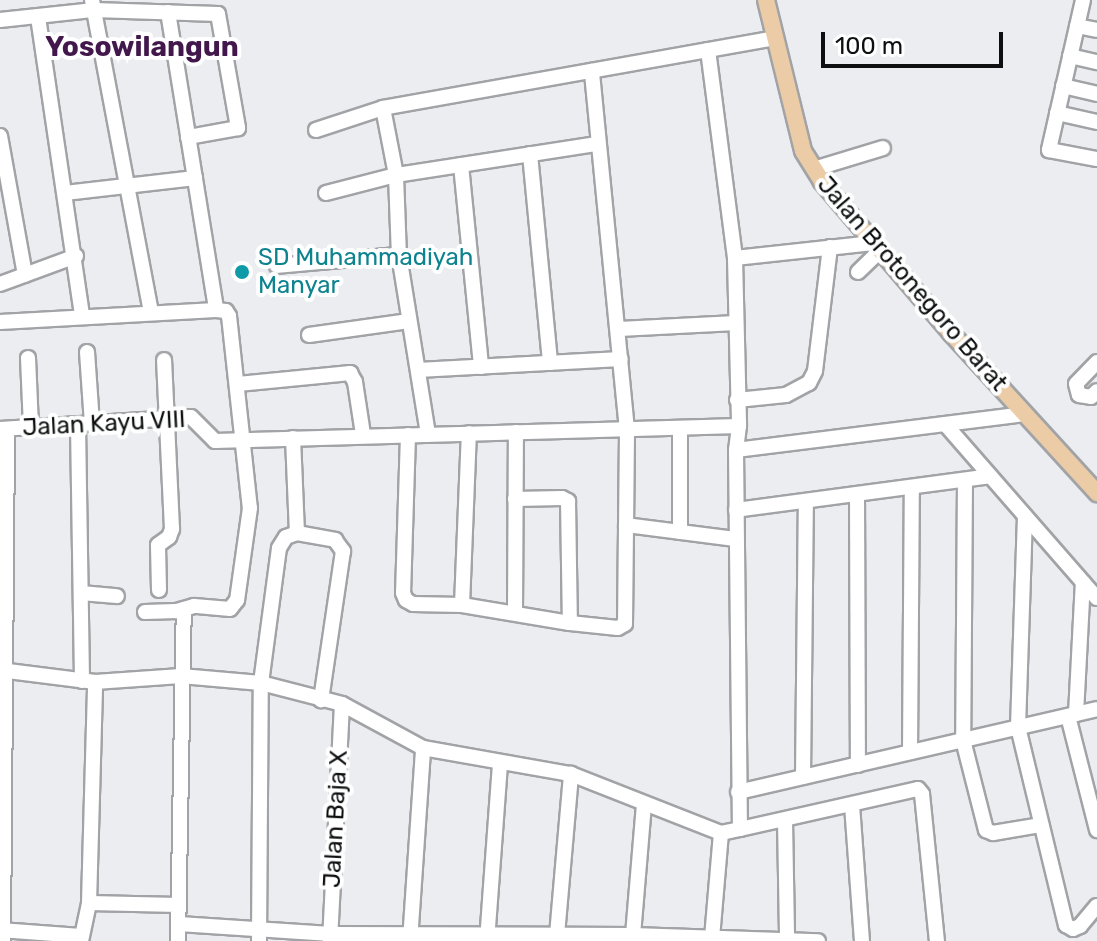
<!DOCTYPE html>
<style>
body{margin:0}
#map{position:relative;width:1097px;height:941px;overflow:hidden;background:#ebedf0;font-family:Rubik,sans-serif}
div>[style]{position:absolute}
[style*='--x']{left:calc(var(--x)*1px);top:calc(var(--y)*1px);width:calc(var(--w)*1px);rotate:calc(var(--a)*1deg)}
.roads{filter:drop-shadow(2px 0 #a1a3a6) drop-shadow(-2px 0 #a1a3a6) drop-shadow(0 2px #a1a3a6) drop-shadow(0 -2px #a1a3a6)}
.minor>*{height:14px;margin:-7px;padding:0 7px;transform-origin:7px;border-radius:7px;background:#fff}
.major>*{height:16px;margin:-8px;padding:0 8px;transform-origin:8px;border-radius:8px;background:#ebcca6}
.dots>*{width:22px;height:22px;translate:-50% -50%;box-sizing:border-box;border:4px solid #fff;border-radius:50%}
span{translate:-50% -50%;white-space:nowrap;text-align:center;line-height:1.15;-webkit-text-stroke:8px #fff;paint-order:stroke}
.culture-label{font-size:24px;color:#0d838f}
.left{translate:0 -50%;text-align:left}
.street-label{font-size:24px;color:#0e0f10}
.quarter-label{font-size:28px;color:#42184c;font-weight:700}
.scale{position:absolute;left:821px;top:32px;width:182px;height:36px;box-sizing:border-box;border:4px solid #0e0f10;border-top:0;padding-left:10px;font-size:24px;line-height:28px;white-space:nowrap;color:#0e0f10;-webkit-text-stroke:6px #fff;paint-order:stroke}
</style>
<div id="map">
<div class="roads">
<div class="minor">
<div style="--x:92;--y:0;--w:318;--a:79.3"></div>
<div style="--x:1083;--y:0;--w:154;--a:102.8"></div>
<div style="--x:1049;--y:150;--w:49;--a:10.6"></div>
<div style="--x:168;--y:12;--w:302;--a:80.8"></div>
<div style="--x:38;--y:17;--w:302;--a:81.6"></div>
<div style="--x:0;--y:20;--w:95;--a:-6.1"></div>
<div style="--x:94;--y:10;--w:124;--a:1.8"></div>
<div style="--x:218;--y:14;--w:116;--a:80"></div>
<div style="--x:238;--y:128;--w:51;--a:169.8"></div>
<div style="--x:1077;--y:26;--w:20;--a:11"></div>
<div style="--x:708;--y:50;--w:210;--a:82.6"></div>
<div style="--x:735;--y:258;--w:168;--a:88.6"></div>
<div style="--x:739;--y:426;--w:24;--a:97"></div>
<div style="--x:736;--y:450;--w:379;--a:89.4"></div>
<div style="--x:740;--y:829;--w:19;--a:168"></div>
<div style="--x:721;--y:833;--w:105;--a:94.9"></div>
<div style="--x:1070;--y:56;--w:28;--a:13"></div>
<div style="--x:1063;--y:86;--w:35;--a:13"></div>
<div style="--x:383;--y:108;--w:68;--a:79"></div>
<div style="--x:396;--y:175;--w:80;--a:87.9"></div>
<div style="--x:399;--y:255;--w:182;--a:80.8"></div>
<div style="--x:1057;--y:113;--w:41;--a:12.7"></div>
<div style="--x:316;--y:130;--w:71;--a:-18.2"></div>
<div style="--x:383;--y:108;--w:398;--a:-10.1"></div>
<div style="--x:0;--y:136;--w:141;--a:79.8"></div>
<div style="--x:530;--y:154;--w:210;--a:84.5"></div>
<div style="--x:461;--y:165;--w:203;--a:84.3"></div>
<div style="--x:814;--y:169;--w:72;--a:-16.9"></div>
<div style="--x:65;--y:193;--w:131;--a:-6.6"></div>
<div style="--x:326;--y:193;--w:72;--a:-14.4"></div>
<div style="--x:396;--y:175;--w:203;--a:-8.8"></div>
<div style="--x:735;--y:258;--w:139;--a:-6.2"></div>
<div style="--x:277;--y:266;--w:122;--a:-5.2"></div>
<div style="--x:858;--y:272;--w:30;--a:-44"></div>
<div style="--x:0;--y:284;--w:81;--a:-20.2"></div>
<div style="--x:0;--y:322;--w:216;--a:-3.2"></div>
<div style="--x:216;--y:310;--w:10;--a:6"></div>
<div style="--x:226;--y:311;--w:6;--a:59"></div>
<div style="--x:229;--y:316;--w:193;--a:83.8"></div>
<div style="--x:250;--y:508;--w:93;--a:98"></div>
<div style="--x:237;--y:600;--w:11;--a:128"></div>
<div style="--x:230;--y:609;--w:36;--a:-175"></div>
<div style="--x:194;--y:606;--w:19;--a:164"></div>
<div style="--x:176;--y:611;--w:31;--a:178"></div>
<div style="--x:619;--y:329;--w:117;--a:-2.9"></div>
<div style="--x:309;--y:335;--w:101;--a:-8"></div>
<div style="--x:87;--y:352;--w:72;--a:86"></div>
<div style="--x:28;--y:358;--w:69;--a:87.5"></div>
<div style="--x:1097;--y:362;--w:30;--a:134"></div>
<div style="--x:1076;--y:384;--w:11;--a:75"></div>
<div style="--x:1079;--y:395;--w:12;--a:9"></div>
<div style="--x:1091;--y:397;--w:8;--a:-45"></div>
<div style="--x:418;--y:370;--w:203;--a:-3.1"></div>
<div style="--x:238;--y:384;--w:113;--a:-5.6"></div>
<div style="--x:350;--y:373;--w:10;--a:61"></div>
<div style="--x:355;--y:382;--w:53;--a:81.3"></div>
<div style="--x:737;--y:400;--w:49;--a:-5.8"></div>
<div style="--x:786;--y:395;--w:26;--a:-28"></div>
<div style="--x:809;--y:383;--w:13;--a:-63"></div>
<div style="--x:815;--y:371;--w:125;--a:-83.1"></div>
<div style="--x:945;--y:424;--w:231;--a:48.9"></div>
<div style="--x:78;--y:425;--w:256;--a:89.1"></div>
<div style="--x:0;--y:429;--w:191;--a:-3.6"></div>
<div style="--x:191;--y:417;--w:34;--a:45"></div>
<div style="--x:215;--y:441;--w:524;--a:-1.64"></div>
<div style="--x:680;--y:430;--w:102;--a:90"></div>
<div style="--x:408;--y:435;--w:158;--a:91.8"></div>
<div style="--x:403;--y:593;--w:8;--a:67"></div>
<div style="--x:406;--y:600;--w:8;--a:30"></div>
<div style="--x:413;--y:604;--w:49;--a:1.2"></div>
<div style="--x:462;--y:605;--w:109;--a:9.5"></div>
<div style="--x:570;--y:623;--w:48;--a:5.9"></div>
<div style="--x:618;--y:628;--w:8;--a:-30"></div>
<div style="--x:625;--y:624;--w:194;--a:-89.4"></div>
<div style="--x:627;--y:430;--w:361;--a:-95.6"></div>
<div style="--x:293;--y:438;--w:95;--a:87.6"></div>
<div style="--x:736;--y:450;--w:290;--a:-7.1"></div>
<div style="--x:965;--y:480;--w:260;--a:90.4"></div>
<div style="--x:963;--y:740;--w:93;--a:75.7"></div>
<div style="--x:986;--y:830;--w:8;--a:23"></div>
<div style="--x:993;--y:833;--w:49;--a:-9.5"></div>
<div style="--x:857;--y:494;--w:271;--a:89.8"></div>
<div style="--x:515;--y:499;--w:47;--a:-1.2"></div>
<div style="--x:562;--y:498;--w:7;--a:27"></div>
<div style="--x:568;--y:501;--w:122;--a:89.1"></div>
<div style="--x:736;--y:510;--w:256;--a:-7.6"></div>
<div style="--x:1025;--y:516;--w:211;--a:91.9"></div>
<div style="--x:1018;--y:727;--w:204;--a:76.4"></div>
<div style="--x:1066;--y:925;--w:8;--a:30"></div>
<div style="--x:1073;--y:929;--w:8;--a:-23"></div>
<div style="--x:1080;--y:926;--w:26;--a:-50"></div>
<div style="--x:626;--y:525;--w:111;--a:7.3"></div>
<div style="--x:159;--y:590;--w:45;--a:-91.3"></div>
<div style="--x:158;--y:545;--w:14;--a:-36"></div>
<div style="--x:169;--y:537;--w:9;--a:-69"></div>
<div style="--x:172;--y:529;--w:169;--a:-92.7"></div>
<div style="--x:81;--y:593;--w:36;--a:5"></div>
<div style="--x:462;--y:605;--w:172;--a:-87.7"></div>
<div style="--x:515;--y:613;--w:181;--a:-89.7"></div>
<div style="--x:0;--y:670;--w:96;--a:7.2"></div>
<div style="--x:95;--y:682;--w:86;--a:-4"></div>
<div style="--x:181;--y:676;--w:80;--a:5"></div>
<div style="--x:261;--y:683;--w:84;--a:14.5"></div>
<div style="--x:342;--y:704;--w:92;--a:28.5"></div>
<div style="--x:423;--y:748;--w:150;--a:10"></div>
<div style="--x:571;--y:774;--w:161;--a:21.5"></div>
<div style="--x:1076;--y:714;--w:132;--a:-87"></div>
<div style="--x:1068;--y:716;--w:118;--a:75.7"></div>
<div style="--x:910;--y:752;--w:265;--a:-89.6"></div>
<div style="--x:803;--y:777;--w:276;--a:-89.4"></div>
<div style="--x:738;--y:792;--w:368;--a:-13"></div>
<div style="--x:852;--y:805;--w:136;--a:85.8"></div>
<div style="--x:785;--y:820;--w:119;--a:89"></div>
<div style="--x:740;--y:829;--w:182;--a:-12.7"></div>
<div style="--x:918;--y:789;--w:6;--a:51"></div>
<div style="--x:922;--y:794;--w:148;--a:84.2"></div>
<div style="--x:89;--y:903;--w:90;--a:1.3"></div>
<div style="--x:179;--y:924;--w:152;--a:3.8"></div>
<div style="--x:331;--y:934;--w:302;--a:0.2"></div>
<div style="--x:633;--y:935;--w:185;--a:1.9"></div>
<div style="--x:0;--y:930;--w:81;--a:4.2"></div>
<div style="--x:557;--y:935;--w:162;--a:-85"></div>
<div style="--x:633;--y:935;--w:132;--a:-85.2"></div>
<div style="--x:3;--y:941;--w:512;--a:-89.55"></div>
<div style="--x:81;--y:941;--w:39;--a:-78"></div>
<div style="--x:89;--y:903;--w:221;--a:-88.4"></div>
<div style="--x:178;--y:941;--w:332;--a:-89"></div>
<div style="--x:259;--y:941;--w:258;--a:-89.6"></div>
<div style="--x:261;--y:683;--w:136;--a:-82.4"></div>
<div style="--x:279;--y:548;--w:13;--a:-58"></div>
<div style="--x:286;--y:537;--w:12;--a:-20"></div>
<div style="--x:297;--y:533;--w:39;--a:10"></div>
<div style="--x:335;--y:540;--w:14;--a:54"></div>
<div style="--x:343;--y:551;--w:151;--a:98.4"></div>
<div style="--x:330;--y:941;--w:237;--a:-87.1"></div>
<div style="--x:410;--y:941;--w:193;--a:-86.1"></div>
<div style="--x:487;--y:941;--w:177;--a:-85.8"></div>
</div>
<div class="major">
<div style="--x:766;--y:0;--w:155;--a:76.2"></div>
<div style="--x:803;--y:151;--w:36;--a:58"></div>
<div style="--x:822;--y:182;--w:199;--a:49.5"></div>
<div style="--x:951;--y:333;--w:217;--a:47.6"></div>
</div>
</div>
<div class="dots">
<div style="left:242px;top:272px;background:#0f9aa8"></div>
</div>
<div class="culture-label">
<span class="left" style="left:258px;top:272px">SD Muhammadiyah<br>Manyar</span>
</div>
<div class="street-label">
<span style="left:912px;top:284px;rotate:49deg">Jalan Brotonegoro Barat</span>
<span style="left:104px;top:424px;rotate:-3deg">Jalan Kayu VIII</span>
<span style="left:336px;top:819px;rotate:-87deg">Jalan Baja X</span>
</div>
<div class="quarter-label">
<span style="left:142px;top:47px">Yosowilangun</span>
</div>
<div class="scale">100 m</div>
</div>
